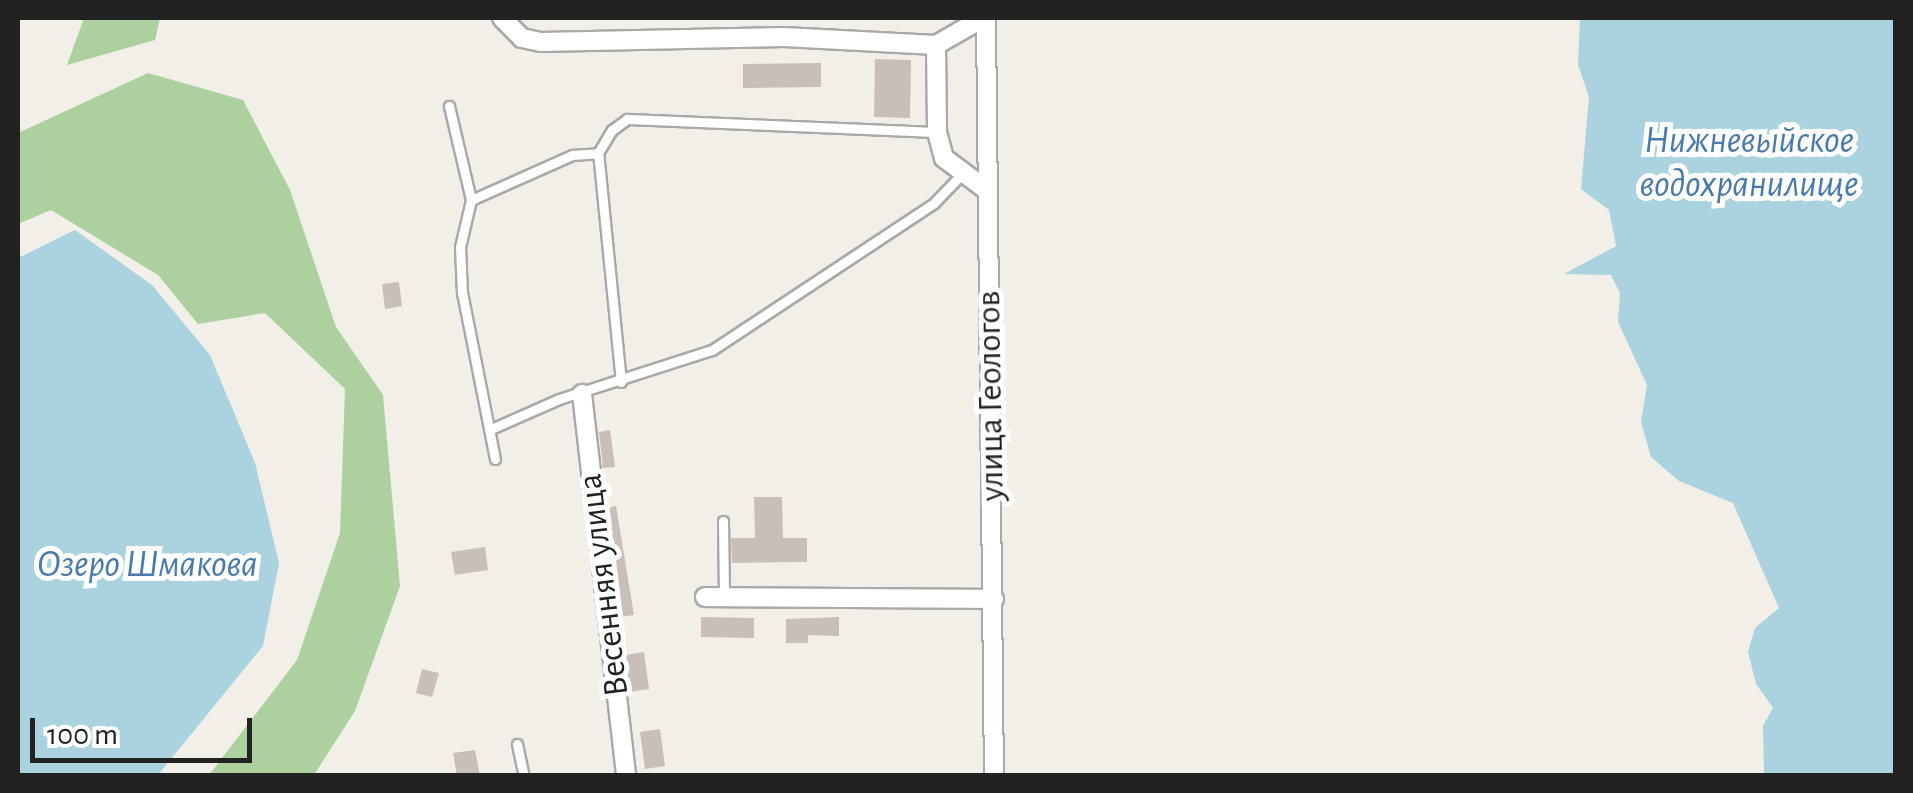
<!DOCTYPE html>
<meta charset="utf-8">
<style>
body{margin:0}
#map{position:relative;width:1913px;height:793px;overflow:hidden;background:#f2efe9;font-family:"Alegreya Sans",sans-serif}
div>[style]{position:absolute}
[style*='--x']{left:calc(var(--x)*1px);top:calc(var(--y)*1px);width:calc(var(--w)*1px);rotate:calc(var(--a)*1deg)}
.forest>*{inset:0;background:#add19e}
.water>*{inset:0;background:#aad3df}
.building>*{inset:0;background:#c7bfb8}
.roads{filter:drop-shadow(2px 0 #a9a9a9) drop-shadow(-2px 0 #a9a9a9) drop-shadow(0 2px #a9a9a9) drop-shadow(0 -2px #a9a9a9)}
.service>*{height:9px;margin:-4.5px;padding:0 4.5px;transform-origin:4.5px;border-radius:4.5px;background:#fff}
.minor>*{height:18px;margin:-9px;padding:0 9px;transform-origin:9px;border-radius:9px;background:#fff}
span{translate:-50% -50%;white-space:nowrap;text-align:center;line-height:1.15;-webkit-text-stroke:10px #fff;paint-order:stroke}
.street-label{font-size:35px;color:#222}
.water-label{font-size:38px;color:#4a7aab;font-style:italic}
.frame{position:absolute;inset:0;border:20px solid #222;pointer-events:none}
.scale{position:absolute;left:30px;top:718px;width:222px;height:45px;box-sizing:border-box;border:5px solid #222;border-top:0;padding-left:12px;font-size:30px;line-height:35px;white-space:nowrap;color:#222;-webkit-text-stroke:8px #fff;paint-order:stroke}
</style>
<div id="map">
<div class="forest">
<div style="clip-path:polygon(84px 18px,160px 18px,155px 40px,67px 65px)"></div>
<div style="clip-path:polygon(148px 73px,243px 100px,290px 190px,336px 327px,383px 395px,400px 586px,355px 711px,314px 775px,209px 775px,297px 660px,340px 533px,345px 389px,265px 313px,198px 324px,158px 275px,51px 210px,18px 224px,18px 133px)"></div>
</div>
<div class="water">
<div style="clip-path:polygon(1580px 18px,1895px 18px,1895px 775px,1764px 775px,1763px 726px,1773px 708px,1756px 684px,1748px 652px,1755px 628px,1779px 608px,1733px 503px,1679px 481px,1651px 457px,1641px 422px,1647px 385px,1618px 322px,1620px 293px,1611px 275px,1564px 274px,1616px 246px,1609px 210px,1581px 189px,1589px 97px,1578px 65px)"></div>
<div style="clip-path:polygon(75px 230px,152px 285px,210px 355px,255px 463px,279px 563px,263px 646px,158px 775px,18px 775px,18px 258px)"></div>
</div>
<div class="building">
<div style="clip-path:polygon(875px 59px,911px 60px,910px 118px,874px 117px)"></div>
<div style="clip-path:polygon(821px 63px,821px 87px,743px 88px,743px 64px)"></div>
<div style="clip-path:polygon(399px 282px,402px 306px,385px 309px,382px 284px)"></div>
<div style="clip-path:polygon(610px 430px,615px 467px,603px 468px,599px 432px)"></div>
<div style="clip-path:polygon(754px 497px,782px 497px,783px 538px,807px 538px,807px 562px,732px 563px,731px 538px,755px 538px)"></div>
<div style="clip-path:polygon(616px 506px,634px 615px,620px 617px,608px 508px)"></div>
<div style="clip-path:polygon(485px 547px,488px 570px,455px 575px,451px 552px)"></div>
<div style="clip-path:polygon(701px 617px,754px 618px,754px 638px,701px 637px)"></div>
<div style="clip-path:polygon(839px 617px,839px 636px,808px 635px,808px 643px,786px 643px,786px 619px)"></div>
<div style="clip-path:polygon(644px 652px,649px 689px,630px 692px,625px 655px)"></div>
<div style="clip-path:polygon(422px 669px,439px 673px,432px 697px,416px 693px)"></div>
<div style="clip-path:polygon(660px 729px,665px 766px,645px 769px,640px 732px)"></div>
<div style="clip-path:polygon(475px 750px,480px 776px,457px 776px,453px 753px)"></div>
</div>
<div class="roads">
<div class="service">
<div style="--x:449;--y:106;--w:97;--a:76.8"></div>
<div style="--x:621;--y:382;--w:230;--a:-95.7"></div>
<div style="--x:598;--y:153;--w:27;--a:-59"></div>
<div style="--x:612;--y:130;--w:19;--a:-36"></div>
<div style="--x:627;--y:119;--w:310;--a:2.4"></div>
<div style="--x:491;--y:429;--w:74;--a:-23.8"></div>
<div style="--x:559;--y:399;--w:161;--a:-17.8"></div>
<div style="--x:712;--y:350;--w:266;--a:-33.5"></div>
<div style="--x:934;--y:203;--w:39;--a:-46"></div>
<div style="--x:495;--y:459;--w:169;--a:-101.2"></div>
<div style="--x:462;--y:293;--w:46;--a:-92.5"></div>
<div style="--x:460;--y:247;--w:48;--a:-76.8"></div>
<div style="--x:471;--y:200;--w:111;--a:-24"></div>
<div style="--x:572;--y:155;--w:26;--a:-4"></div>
<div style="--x:723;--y:521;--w:76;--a:89.2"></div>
<div style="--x:517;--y:744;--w:33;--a:78"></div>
</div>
<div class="minor">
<div style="--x:502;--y:18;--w:28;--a:45"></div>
<div style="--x:522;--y:38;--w:19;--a:12"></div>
<div style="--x:541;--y:42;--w:243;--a:-1.2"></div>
<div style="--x:784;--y:37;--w:152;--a:3"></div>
<div style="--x:936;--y:45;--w:54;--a:-29.9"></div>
<div style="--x:986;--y:18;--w:758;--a:89.4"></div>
<div style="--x:936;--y:45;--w:87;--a:89.3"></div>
<div style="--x:937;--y:132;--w:27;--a:75"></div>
<div style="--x:944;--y:158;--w:55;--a:36.9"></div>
<div style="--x:582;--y:394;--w:385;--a:83.4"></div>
<div style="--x:705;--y:597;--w:289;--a:0.4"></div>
</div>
</div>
<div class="street-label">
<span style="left:991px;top:396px;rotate:-91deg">улица Геологов</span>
<span style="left:604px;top:585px;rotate:-97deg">Весенняя улица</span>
</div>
<div class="water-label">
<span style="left:1749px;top:164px">Нижневыйское<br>водохранилище</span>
<span style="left:147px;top:566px">Озеро Шмакова</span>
</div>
<div class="frame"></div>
<div class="scale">100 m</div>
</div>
